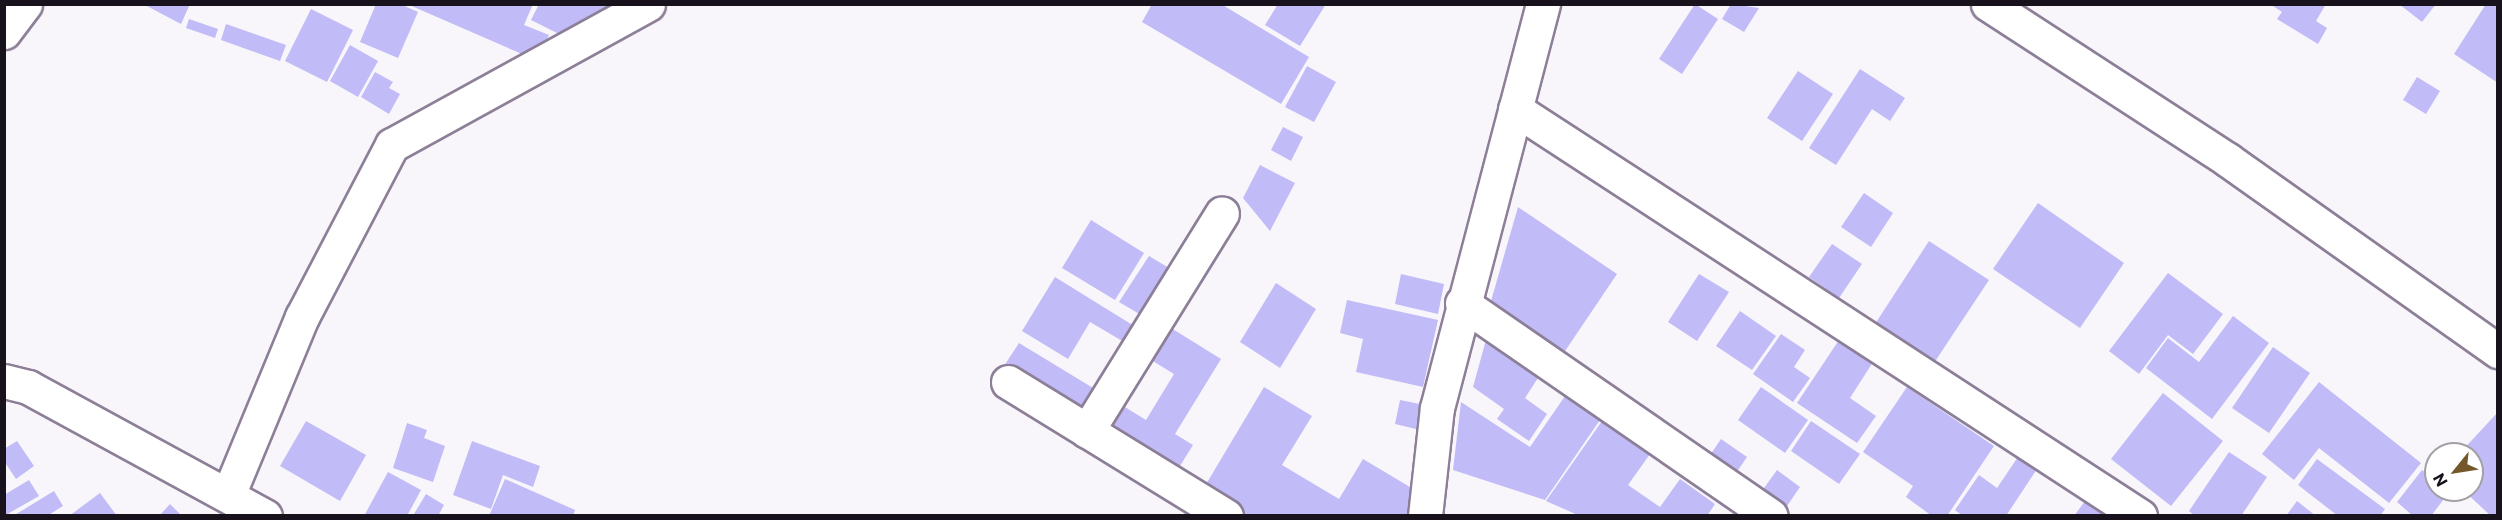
<!DOCTYPE html>
<style>
body{margin:0}
#map{position:relative;width:2502px;height:520px;overflow:hidden;background:#f9f6fb;font-family:Commissioner,sans-serif}
div>[style]{position:absolute}
[style*='--x']{left:calc(var(--x)*1px);top:calc(var(--y)*1px);width:calc(var(--w)*1px);rotate:calc(var(--a)*1deg)}
.building>*{inset:0;background:#c1bbf7}
.roads{filter:drop-shadow(2px 0 #8c7f97) drop-shadow(-2px 0 #8c7f97) drop-shadow(0 2px #8c7f97) drop-shadow(0 -2px #8c7f97)}
.minor>*{height:33px;margin:-16.5px;padding:0 16.5px;transform-origin:16.5px;border-radius:16.5px;background:#fff}
.major>*{height:33px;margin:-16.5px;padding:0 16.5px;transform-origin:16.5px;border-radius:16.5px;background:#fff}
span{translate:-50% -50%;white-space:nowrap;text-align:center;line-height:1.15;-webkit-text-stroke:6px #fff;paint-order:stroke}
.frame{position:absolute;inset:0;border:6px solid #17121b;pointer-events:none}
.north{position:absolute;left:2424px;top:442px;width:60px;height:60px;box-sizing:border-box;background:#fff;border:2px solid #a2a0a4;border-radius:50%;rotate:240deg;font-size:16px;font-weight:700;line-height:24px;text-align:center;color:#17121b}
.north::after{content:'';display:block;margin:auto;width:21px;height:27px;background:#74572a;clip-path:polygon(50% 0,100% 100%,50% 72%,0 100%)}
</style>
<div id="map">
<div class="building">
<div style="clip-path:polygon(143px 4px,190px 4px,181px 24px)"></div>
<div style="clip-path:polygon(376px 4px,400px 4px,418px 12px,398px 58px,360px 42px)"></div>
<div style="clip-path:polygon(407px 4px,533px 4px,524px 25px,549px 35px,538px 61px)"></div>
<div style="clip-path:polygon(539px 4px,625px 4px,567px 38px,531px 20px)"></div>
<div style="clip-path:polygon(1152px 4px,1221px 4px,1309px 57px,1281px 104px,1142px 22px)"></div>
<div style="clip-path:polygon(1278px 4px,1326px 4px,1300px 46px,1265px 25px)"></div>
<div style="clip-path:polygon(1695px 4px,1718px 19px,1682px 74px,1659px 59px)"></div>
<div style="clip-path:polygon(1731px 4px,1759px 8px,1744px 32px,1722px 19px)"></div>
<div style="clip-path:polygon(2270px 4px,2326px 4px,2316px 21px,2327px 28px,2318px 44px,2277px 19px,2282px 12px)"></div>
<div style="clip-path:polygon(2399px 4px,2436px 4px,2422px 22px)"></div>
<div style="clip-path:polygon(2486px 4px,2498px 4px,2498px 83px,2454px 54px)"></div>
<div style="clip-path:polygon(311px 9px,353px 30px,327px 82px,285px 61px)"></div>
<div style="clip-path:polygon(189px 19px,218px 29px,215px 38px,186px 28px)"></div>
<div style="clip-path:polygon(226px 24px,286px 45px,280px 61px,221px 40px)"></div>
<div style="clip-path:polygon(350px 45px,378px 61px,358px 97px,330px 81px)"></div>
<div style="clip-path:polygon(1307px 66px,1336px 82px,1314px 122px,1285px 107px)"></div>
<div style="clip-path:polygon(1860px 69px,1905px 98px,1890px 121px,1872px 109px,1836px 165px,1809px 148px)"></div>
<div style="clip-path:polygon(1798px 71px,1833px 94px,1802px 141px,1767px 118px)"></div>
<div style="clip-path:polygon(375px 72px,393px 82px,389px 88px,400px 94px,389px 114px,361px 97px)"></div>
<div style="clip-path:polygon(2417px 77px,2440px 91px,2426px 114px,2403px 100px)"></div>
<div style="clip-path:polygon(1283px 127px,1303px 137px,1291px 161px,1271px 150px)"></div>
<div style="clip-path:polygon(1260px 165px,1295px 183px,1270px 231px,1243px 198px)"></div>
<div style="clip-path:polygon(1864px 193px,1893px 213px,1871px 247px,1841px 227px)"></div>
<div style="clip-path:polygon(2038px 203px,2124px 263px,2080px 328px,1993px 269px)"></div>
<div style="clip-path:polygon(1518px 207px,1617px 274px,1561px 357px,1489px 308px)"></div>
<div style="clip-path:polygon(1091px 220px,1144px 253px,1115px 300px,1062px 268px)"></div>
<div style="clip-path:polygon(1929px 241px,1989px 280px,1934px 363px,1875px 324px)"></div>
<div style="clip-path:polygon(1832px 244px,1862px 264px,1839px 298px,1809px 277px)"></div>
<div style="clip-path:polygon(1149px 256px,1174px 271px,1146px 318px,1119px 302px)"></div>
<div style="clip-path:polygon(2168px 273px,2223px 314px,2193px 354px,2168px 335px,2139px 374px,2109px 351px)"></div>
<div style="clip-path:polygon(1401px 274px,1444px 284px,1438px 314px,1395px 304px)"></div>
<div style="clip-path:polygon(1699px 274px,1729px 292px,1697px 341px,1668px 322px)"></div>
<div style="clip-path:polygon(1055px 277px,1139px 329px,1129px 345px,1090px 322px,1068px 359px,1022px 331px)"></div>
<div style="clip-path:polygon(1276px 283px,1316px 309px,1280px 368px,1240px 342px)"></div>
<div style="clip-path:polygon(1347px 300px,1438px 320px,1423px 387px,1356px 372px,1363px 339px,1340px 333px)"></div>
<div style="clip-path:polygon(1740px 311px,1776px 336px,1752px 370px,1716px 346px)"></div>
<div style="clip-path:polygon(2233px 316px,2269px 343px,2212px 419px,2146px 368px,2168px 338px,2199px 362px)"></div>
<div style="clip-path:polygon(1163px 323px,1221px 359px,1175px 434px,1193px 445px,1175px 474px,1104px 430px,1120px 404px,1146px 420px,1174px 374px,1143px 355px)"></div>
<div style="clip-path:polygon(1489px 329px,1545px 367px,1525px 398px,1547px 414px,1529px 441px,1497px 419px,1504px 409px,1473px 387px)"></div>
<div style="clip-path:polygon(1781px 334px,1805px 350px,1794px 367px,1810px 378px,1793px 402px,1753px 374px)"></div>
<div style="clip-path:polygon(1839px 340px,1873px 362px,1850px 398px,1876px 416px,1857px 443px,1797px 403px)"></div>
<div style="clip-path:polygon(1019px 343px,1103px 394px,1088px 419px,1004px 366px)"></div>
<div style="clip-path:polygon(2273px 347px,2310px 373px,2269px 433px,2232px 408px)"></div>
<div style="clip-path:polygon(2319px 382px,2421px 463px,2389px 503px,2319px 448px,2294px 480px,2262px 454px)"></div>
<div style="clip-path:polygon(1264px 387px,1312px 416px,1282px 465px,1339px 499px,1363px 459px,1415px 490px,1410px 516px,1243px 516px,1202px 491px)"></div>
<div style="clip-path:polygon(1761px 387px,1808px 420px,1785px 453px,1738px 420px)"></div>
<div style="clip-path:polygon(1907px 387px,1994px 446px,1947px 516px,1932px 516px,1906px 497px,1913px 486px,1863px 452px)"></div>
<div style="clip-path:polygon(2163px 393px,2223px 441px,2171px 506px,2111px 459px)"></div>
<div style="clip-path:polygon(1565px 396px,1600px 420px,1545px 500px,1453px 470px,1461px 402px,1530px 447px)"></div>
<div style="clip-path:polygon(1400px 400px,1425px 405px,1420px 430px,1395px 424px)"></div>
<div style="clip-path:polygon(2498px 412px,2498px 516px,2491px 516px,2463px 490px,2472px 490px,2472px 454px,2459px 454px)"></div>
<div style="clip-path:polygon(306px 421px,366px 455px,340px 501px,280px 466px)"></div>
<div style="clip-path:polygon(1602px 421px,1650px 454px,1628px 485px,1660px 507px,1680px 479px,1715px 504px,1707px 516px,1580px 516px,1546px 501px)"></div>
<div style="clip-path:polygon(1811px 421px,1860px 454px,1839px 484px,1791px 451px)"></div>
<div style="clip-path:polygon(407px 423px,427px 430px,424px 438px,445px 446px,433px 482px,393px 468px)"></div>
<div style="clip-path:polygon(1721px 439px,1747px 457px,1732px 479px,1706px 461px)"></div>
<div style="clip-path:polygon(17px 441px,34px 466px,16px 479px,4px 461px,4px 449px)"></div>
<div style="clip-path:polygon(472px 441px,540px 466px,533px 487px,503px 475px,491px 509px,453px 495px)"></div>
<div style="clip-path:polygon(2229px 452px,2267px 477px,2241px 516px,2195px 516px,2189px 511px)"></div>
<div style="clip-path:polygon(2020px 454px,2039px 466px,2006px 516px,1963px 516px,1955px 510px,1979px 475px,1997px 488px)"></div>
<div style="clip-path:polygon(2317px 459px,2385px 509px,2380px 516px,2338px 516px,2298px 485px)"></div>
<div style="clip-path:polygon(1777px 470px,1800px 487px,1783px 512px,1759px 495px)"></div>
<div style="clip-path:polygon(2422px 470px,2436px 481px,2436px 490px,2450px 491px,2431px 516px,2413px 516px,2397px 502px)"></div>
<div style="clip-path:polygon(388px 472px,421px 490px,407px 516px,364px 516px)"></div>
<div style="clip-path:polygon(505px 479px,575px 510px,573px 516px,489px 516px)"></div>
<div style="clip-path:polygon(29px 480px,39px 496px,4px 516px,4px 495px)"></div>
<div style="clip-path:polygon(54px 491px,63px 506px,47px 516px,13px 516px)"></div>
<div style="clip-path:polygon(100px 493px,117px 516px,69px 516px)"></div>
<div style="clip-path:polygon(426px 494px,444px 505px,438px 516px,414px 514px)"></div>
<div style="clip-path:polygon(2085px 501px,2105px 516px,2074px 516px)"></div>
<div style="clip-path:polygon(2297px 501px,2316px 516px,2286px 516px)"></div>
<div style="clip-path:polygon(170px 504px,182px 516px,159px 516px)"></div>
</div>
<div class="roads">
<div class="minor">
<div style="--x:1988;--y:4;--w:286;--a:33"></div>
<div style="--x:2228;--y:160;--w:331;--a:35.3"></div>
<div style="--x:4;--y:32;--w:35;--a:-53"></div>
<div style="--x:1515;--y:109;--w:746;--a:33.07"></div>
<div style="--x:1462;--y:303;--w:375;--a:34.6"></div>
<div style="--x:1008;--y:382;--w:256;--a:31.6"></div>
<div style="--x:1087;--y:431;--w:256;--a:-58.2"></div>
<div style="--x:229;--y:493;--w:191;--a:-67.5"></div>
<div style="--x:302;--y:317;--w:194;--a:-62.4"></div>
<div style="--x:392;--y:145;--w:292;--a:-28.8"></div>
<div style="--x:1425;--y:516;--w:109;--a:-83.7"></div>
<div style="--x:1437;--y:408;--w:418;--a:-75.3"></div>
</div>
<div class="major">
<div style="--x:4;--y:381;--w:25;--a:14"></div>
<div style="--x:28;--y:387;--w:270;--a:28.6"></div>
</div>
</div>
<div class="frame"></div>
<div class="north">N</div>
</div>
